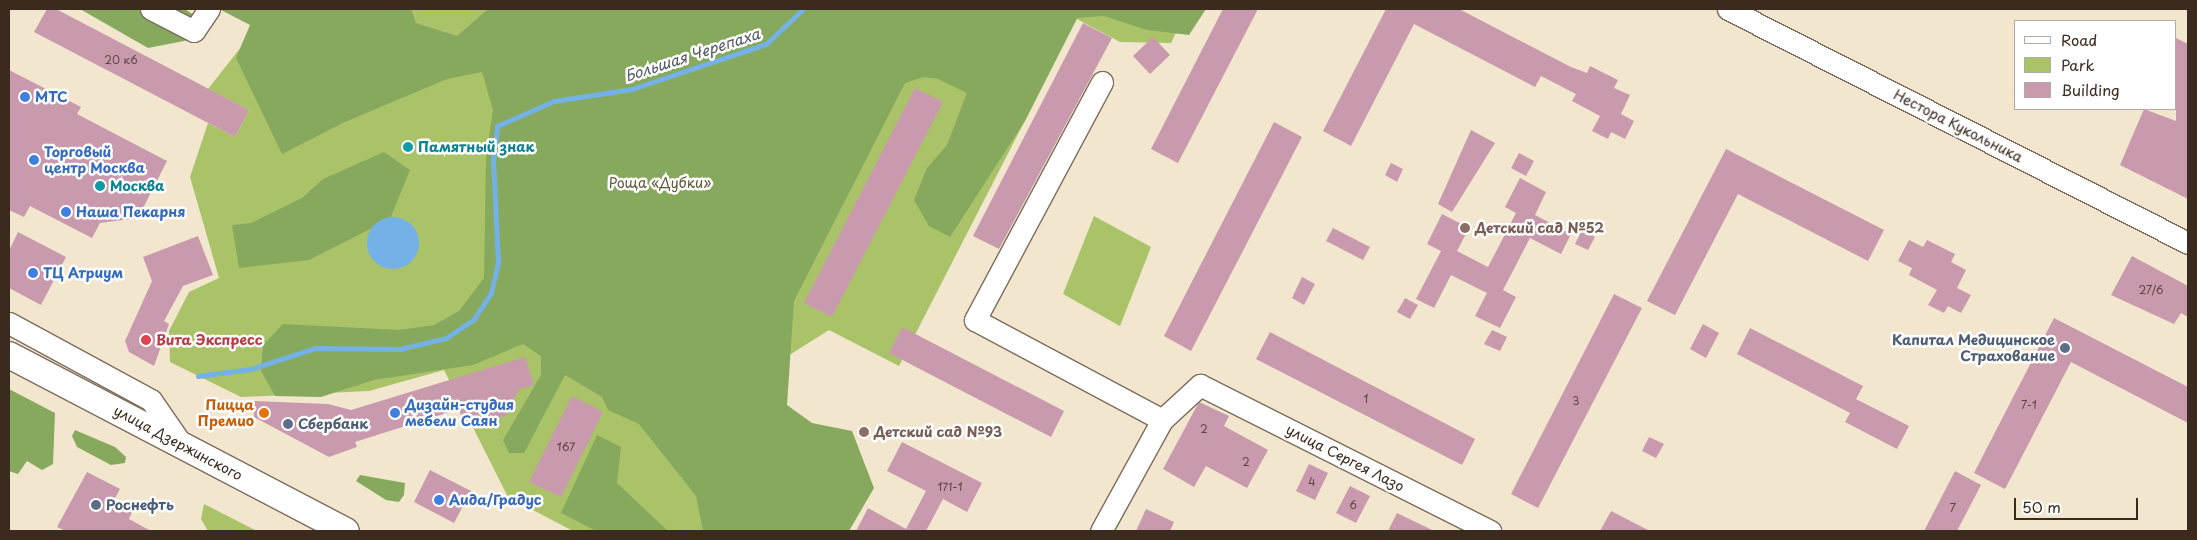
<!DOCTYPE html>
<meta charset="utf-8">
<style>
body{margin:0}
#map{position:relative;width:2197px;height:540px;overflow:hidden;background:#f2e7ce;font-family:"Playpen Sans",sans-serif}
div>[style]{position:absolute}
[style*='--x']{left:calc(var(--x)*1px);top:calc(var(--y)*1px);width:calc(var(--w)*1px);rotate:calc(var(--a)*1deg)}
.green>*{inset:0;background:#aac369}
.forest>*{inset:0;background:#87a95d}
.water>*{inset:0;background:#74b1e6}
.round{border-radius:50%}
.stream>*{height:5px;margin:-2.5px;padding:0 2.5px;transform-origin:2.5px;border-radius:2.5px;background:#74b1e6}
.building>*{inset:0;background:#c99aad}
.roads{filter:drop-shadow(1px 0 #7b6c5c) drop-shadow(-1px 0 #7b6c5c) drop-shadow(0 1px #7b6c5c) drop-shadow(0 -1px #7b6c5c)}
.minor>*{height:21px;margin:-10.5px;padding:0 10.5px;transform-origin:10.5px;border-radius:10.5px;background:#fff}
.major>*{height:26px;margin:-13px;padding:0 13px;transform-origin:13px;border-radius:13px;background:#fff}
.dots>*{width:14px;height:14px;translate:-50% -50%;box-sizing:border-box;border:2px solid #fff;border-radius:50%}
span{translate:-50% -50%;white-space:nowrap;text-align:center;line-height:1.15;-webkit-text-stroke:5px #fff;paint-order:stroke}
.number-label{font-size:11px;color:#5e4642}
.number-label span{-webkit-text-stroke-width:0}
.shop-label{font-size:14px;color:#366cbe;font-weight:700}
.left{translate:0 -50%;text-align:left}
.street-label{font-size:14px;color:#3b2a1e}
.culture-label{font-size:14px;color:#0d838f;font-weight:700}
.park-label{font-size:14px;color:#5c5834}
.education-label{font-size:14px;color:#785e54;font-weight:700}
.health-label{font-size:14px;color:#be3a42;font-weight:700}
.service-label{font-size:14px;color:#4e5e75;font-weight:700}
.right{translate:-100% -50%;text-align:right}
.food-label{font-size:14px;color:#c56008;font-weight:700}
.water-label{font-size:15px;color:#4f5964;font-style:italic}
.frame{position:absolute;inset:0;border:10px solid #3b2a1e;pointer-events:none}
.legend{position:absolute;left:2014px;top:20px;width:162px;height:90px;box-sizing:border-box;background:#fff;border:1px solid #b1aaa5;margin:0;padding:6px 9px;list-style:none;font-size:15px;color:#3b2a1e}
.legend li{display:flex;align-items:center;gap:10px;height:25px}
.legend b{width:25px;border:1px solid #b1aaa5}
.scale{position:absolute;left:2014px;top:498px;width:124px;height:22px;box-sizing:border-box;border:2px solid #3b2a1e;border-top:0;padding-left:6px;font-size:15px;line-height:18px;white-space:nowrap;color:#3b2a1e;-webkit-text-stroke:4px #fff;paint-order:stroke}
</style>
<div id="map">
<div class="green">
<div style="clip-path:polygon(271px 9px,1187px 9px,1171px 43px,1120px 42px,1077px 19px,899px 366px,829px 330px,718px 400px,681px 478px,779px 531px,573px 531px,508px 497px,444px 370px,369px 391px,241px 397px,170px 362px,169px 331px,189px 292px,219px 278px,190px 177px,208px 123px,235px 137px,249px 110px,208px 89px)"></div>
<div style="clip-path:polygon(1094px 216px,1151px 247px,1120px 326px,1063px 294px)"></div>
<div style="clip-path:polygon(204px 504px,257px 531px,208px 531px,201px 519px)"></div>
</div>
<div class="forest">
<div style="clip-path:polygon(80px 9px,185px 9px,202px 21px,194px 39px,148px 48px)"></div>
<div style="clip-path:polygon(219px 9px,411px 9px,416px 23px,457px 36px,488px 9px,1206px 9px,1189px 35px,1147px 30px,1104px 16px,1077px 18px,1025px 121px,950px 237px,929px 226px,914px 200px,927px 168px,947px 145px,967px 93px,938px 79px,924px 77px,905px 83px,794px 301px,787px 405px,812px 423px,852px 431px,874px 488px,849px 531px,703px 531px,696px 496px,639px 424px,608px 410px,602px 397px,565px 375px,524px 453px,509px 453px,503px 440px,541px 375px,541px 356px,523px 344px,473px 365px,374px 380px,321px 397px,275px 396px,261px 371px,263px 345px,283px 324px,399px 330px,434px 325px,459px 311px,484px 278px,486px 158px,493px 110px,482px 72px,447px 79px,345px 122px,282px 154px,236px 58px,250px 25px)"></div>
<div style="clip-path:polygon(384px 152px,410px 170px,390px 219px,309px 260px,239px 268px,232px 225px,251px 223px,302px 198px,323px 179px)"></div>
<div style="clip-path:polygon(9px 389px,55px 413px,53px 464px,42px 470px,27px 461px,18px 474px,9px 471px)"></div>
<div style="clip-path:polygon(75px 430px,115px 447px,126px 457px,125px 463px,111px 465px,77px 447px,72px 436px)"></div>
<div style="clip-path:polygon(597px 435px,621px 447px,617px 483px,668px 531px,596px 531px,561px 513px)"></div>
<div style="clip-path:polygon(360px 475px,405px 483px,404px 495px,399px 502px,386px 500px,356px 481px)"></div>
</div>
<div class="water">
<div class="round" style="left:367px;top:217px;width:52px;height:52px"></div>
</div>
<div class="stream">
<div style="--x:198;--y:376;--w:53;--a:-7.5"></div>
<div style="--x:251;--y:369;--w:67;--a:-18.2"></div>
<div style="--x:315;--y:348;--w:85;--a:0.7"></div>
<div style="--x:400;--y:349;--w:47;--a:-13.4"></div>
<div style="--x:446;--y:338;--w:34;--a:-34"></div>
<div style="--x:474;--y:319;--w:31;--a:-57"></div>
<div style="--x:491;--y:293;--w:32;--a:-77"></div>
<div style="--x:498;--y:262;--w:101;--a:-92.8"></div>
<div style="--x:493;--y:161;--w:35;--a:-83"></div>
<div style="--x:497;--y:126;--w:62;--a:-23.7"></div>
<div style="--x:554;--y:101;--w:79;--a:-8.7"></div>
<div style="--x:632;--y:89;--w:141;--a:-18.6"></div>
<div style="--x:766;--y:44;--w:51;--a:-43.4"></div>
</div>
<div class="building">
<div style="clip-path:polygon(47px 9px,56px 9px,249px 110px,235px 137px,34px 32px)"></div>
<div style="clip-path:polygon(1223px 9px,1258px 9px,1178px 163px,1151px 149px)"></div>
<div style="clip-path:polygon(1386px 9px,1459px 9px,1571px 67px,1587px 73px,1590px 66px,1618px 80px,1614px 88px,1630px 95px,1621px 114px,1634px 121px,1625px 139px,1611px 132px,1608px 139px,1592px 131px,1600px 116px,1572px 101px,1576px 94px,1541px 76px,1535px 87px,1414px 24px,1351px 146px,1323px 131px)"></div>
<div style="clip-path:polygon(1083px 23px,1112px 38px,999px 249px,973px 236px)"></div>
<div style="clip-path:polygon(1153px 37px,1170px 55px,1150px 74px,1133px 56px)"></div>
<div style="clip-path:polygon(2176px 38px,2188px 44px,2188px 199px,2120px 165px,2144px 109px,2176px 121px)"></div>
<div style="clip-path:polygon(9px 70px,81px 107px,77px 114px,167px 161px,138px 218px,100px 223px,92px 238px,30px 206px,24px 217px,9px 210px)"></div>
<div style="clip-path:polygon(915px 88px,943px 102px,832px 317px,804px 303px)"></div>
<div style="clip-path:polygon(1274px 122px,1302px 137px,1191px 351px,1164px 336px)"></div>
<div style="clip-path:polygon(1471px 130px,1495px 143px,1452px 212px,1438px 204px)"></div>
<div style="clip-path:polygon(1726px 149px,1884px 230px,1868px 261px,1738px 194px,1675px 315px,1647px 301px)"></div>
<div style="clip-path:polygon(1519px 153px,1534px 161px,1526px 176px,1511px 168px)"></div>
<div style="clip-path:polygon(1391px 163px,1403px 169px,1397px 182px,1385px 175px)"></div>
<div style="clip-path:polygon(1520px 178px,1546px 192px,1535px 215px,1571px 234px,1561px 254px,1530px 238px,1503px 290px,1516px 297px,1500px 328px,1475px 316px,1487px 293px,1451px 275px,1434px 308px,1416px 299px,1441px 251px,1427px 244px,1442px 214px,1469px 228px,1457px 251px,1488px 267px,1516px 213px,1505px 207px)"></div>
<div style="clip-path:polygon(1333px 228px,1370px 247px,1363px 260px,1326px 241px)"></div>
<div style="clip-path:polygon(1582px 230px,1595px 237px,1588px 250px,1575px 244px)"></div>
<div style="clip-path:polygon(18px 232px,66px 257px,41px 305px,9px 288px,9px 251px)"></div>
<div style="clip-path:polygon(198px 236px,213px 275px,183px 286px,164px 321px,169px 324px,154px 366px,129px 352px,125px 341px,152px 281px,143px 257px)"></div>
<div style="clip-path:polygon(1909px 240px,1923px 247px,1927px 240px,1955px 254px,1951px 262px,1966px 270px,1957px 288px,1971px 295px,1961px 313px,1948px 306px,1944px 313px,1928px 305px,1937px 290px,1909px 275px,1912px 268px,1898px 261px)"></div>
<div style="clip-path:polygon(2132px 256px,2188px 286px,2188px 317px,2181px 313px,2174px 324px,2111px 295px)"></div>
<div style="clip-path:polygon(1302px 277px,1315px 284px,1304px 305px,1292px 298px)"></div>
<div style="clip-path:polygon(1614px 294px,1642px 308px,1538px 508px,1511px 494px)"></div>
<div style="clip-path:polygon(1405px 298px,1418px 305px,1410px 319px,1397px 312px)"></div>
<div style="clip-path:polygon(2054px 318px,2188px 387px,2188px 423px,2071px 362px,2005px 489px,1974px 473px)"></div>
<div style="clip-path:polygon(1703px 324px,1719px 333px,1706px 358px,1690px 349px)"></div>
<div style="clip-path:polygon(902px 327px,1064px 411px,1051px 437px,889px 353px)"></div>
<div style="clip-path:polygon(1750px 328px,1863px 386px,1856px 399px,1909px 426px,1897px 449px,1845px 422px,1850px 413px,1737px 354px)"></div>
<div style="clip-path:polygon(1492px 330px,1507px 337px,1500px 351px,1484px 344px)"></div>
<div style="clip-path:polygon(1270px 332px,1475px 439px,1462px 465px,1256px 359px)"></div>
<div style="clip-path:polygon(525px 357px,534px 385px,519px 389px,506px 416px,465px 428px,459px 409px,355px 442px,357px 447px,329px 457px,254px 417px,253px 401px,328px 404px,351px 410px)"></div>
<div style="clip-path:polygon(572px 396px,603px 412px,561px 497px,529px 482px)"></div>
<div style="clip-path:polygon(1199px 402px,1229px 416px,1224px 426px,1268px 450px,1247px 488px,1206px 466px,1194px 487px,1163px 469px)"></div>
<div style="clip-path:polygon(1649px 437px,1664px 444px,1656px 458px,1642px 451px)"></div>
<div style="clip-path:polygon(902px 442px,982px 483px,967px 512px,943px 499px,926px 531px,856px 531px,868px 508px,906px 529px,926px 491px,887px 471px)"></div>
<div style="clip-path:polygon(1309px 464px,1328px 473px,1315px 500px,1296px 491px)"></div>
<div style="clip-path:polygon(430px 470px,471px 491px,454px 523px,414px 502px)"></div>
<div style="clip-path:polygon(1955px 471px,1981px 485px,1957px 531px,1924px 531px)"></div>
<div style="clip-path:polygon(87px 472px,120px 489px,114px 500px,133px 510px,129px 519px,151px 531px,66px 531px,57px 527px)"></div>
<div style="clip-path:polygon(1350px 486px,1370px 496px,1356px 523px,1336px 513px)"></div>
<div style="clip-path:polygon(1146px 509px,1174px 522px,1170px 531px,1136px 531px)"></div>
<div style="clip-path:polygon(1611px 511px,1650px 531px,1600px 531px)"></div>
<div style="clip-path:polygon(1397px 513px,1434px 531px,1388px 531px)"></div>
</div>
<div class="roads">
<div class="minor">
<div style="--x:151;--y:9;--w:48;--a:27.1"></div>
<div style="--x:194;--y:31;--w:27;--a:-56"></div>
<div style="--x:1728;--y:9;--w:516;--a:26.96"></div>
<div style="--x:1102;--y:82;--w:270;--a:118.1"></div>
<div style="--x:975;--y:320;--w:212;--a:28.1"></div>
<div style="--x:9;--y:323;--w:162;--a:28.5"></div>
<div style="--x:151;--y:400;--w:55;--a:55.4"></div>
<div style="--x:1101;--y:531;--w:127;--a:-61.2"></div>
<div style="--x:1162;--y:420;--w:52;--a:-42.6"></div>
<div style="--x:1200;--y:385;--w:325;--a:26.7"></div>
</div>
<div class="major">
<div style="--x:9;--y:355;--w:380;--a:27.6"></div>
</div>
</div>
<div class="dots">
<div style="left:25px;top:97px;background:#3f7fe0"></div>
<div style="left:408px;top:147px;background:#0f9aa8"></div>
<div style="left:34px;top:160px;background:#3f7fe0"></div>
<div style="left:100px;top:186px;background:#0f9aa8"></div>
<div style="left:66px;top:212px;background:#3f7fe0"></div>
<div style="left:1465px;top:228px;background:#8d6e63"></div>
<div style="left:33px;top:273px;background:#3f7fe0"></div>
<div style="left:146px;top:340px;background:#e0444e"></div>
<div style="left:2065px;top:348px;background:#5c6f8a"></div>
<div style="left:264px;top:413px;background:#e8710a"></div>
<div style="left:395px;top:413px;background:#3f7fe0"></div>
<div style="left:288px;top:424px;background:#5c6f8a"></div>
<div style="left:864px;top:432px;background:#8d6e63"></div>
<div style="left:439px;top:500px;background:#3f7fe0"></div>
<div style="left:96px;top:505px;background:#5c6f8a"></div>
</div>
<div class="number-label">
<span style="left:121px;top:60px">20 к6</span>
<span style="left:2151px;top:290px">27/6</span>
<span style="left:1366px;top:399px">1</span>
<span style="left:1576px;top:401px">3</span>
<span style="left:2029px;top:405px">7-1</span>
<span style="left:1204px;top:429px">2</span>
<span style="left:566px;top:447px">167</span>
<span style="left:1246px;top:462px">2</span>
<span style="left:1312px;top:482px">4</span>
<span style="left:950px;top:487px">171-1</span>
<span style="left:1353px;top:505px">6</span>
<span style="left:1953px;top:508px">7</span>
</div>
<div class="shop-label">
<span class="left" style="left:35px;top:97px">МТС</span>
<span class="left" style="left:44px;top:160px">Торговый<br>центр Москва</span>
<span class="left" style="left:76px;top:212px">Наша Пекарня</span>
<span class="left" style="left:43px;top:273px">ТЦ Атриум</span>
<span class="left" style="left:405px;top:413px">Дизайн-студия<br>мебели Саян</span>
<span class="left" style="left:449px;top:500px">Аида/Градус</span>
</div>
<div class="street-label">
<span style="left:1958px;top:126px;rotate:27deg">Нестора Кукольника</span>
<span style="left:178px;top:443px;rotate:28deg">улица Дзержинского</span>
<span style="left:1345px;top:458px;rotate:27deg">улица Сергея Лазо</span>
</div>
<div class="culture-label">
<span class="left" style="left:418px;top:147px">Памятный знак</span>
<span class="left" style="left:110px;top:186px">Москва</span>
</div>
<div class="park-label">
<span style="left:660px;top:183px">Роща «Дубки»</span>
</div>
<div class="education-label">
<span class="left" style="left:1475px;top:228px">Детский сад №52</span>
<span class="left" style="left:874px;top:432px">Детский сад №93</span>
</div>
<div class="health-label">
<span class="left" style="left:156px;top:340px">Вита Экспресс</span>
</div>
<div class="service-label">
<span class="right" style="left:2055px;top:348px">Капитал Медицинское<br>Страхование</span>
<span class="left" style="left:298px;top:424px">Сбербанк</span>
<span class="left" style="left:106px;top:505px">Роснефть</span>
</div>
<div class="food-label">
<span class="right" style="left:254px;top:413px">Пицца<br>Премио</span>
</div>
<div class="water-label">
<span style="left:692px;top:54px;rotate:-18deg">Большая Черепаха</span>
</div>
<div class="frame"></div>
<ul class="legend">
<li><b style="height:6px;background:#fff"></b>Road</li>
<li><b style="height:14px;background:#aac369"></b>Park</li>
<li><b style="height:14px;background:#c99aad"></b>Building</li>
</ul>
<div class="scale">50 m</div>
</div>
